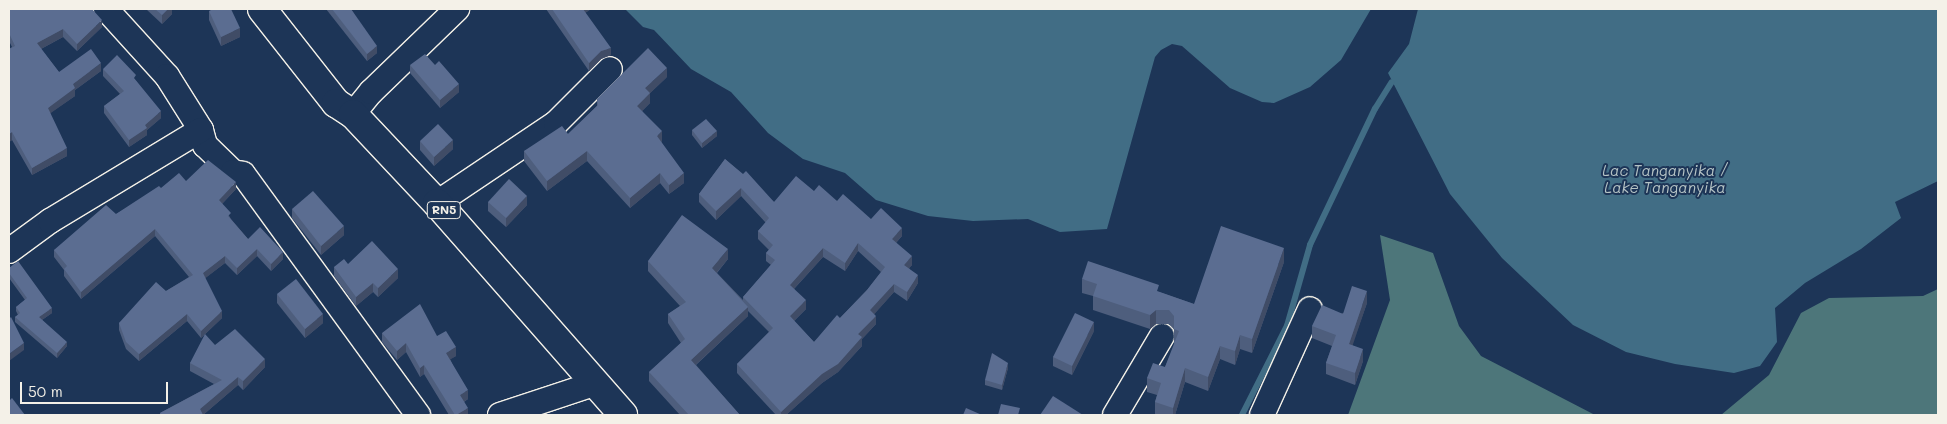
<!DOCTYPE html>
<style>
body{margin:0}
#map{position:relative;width:1947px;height:424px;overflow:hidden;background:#1d3557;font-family:Mali,sans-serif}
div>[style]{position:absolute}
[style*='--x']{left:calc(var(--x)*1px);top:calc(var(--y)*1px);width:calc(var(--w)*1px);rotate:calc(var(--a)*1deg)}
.green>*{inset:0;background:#4d767a}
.water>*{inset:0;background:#416d85}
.stream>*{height:5.5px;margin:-2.75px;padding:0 2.75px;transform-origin:2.75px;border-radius:2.75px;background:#416d85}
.roads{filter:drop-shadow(1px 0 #f4f1e8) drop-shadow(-1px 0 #f4f1e8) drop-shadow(0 1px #f4f1e8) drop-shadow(0 -1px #f4f1e8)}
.street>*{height:24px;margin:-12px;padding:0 12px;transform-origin:12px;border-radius:12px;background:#1d3557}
.highway>*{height:28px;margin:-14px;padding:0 14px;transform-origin:14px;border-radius:14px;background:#1d3557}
.wall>*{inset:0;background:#4e5e7d}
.shaded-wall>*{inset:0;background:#404c66}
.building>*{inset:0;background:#5b6d91}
span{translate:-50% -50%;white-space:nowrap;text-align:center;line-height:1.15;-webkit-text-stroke:4px #1d3557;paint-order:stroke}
.shield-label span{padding:1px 4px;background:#1d3557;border:1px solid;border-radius:4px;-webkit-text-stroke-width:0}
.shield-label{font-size:12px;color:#f4f1e8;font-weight:700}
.water-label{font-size:15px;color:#b5c3c5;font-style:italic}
.frame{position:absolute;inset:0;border:10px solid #f4f1e8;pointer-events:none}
.scale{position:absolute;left:20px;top:382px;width:148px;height:22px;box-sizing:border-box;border:2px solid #f4f1e8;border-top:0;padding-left:6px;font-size:15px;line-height:18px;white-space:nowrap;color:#f4f1e8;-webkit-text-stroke:4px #1d3557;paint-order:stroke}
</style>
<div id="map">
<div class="green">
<div style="clip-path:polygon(1380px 235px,1433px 253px,1459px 326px,1481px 356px,1595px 415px,1348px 415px,1390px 300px)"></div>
<div style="clip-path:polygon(1938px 289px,1938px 415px,1721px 415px,1769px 375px,1801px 313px,1829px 298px,1923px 296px)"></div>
</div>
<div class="water">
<div style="clip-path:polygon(625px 9px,1371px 9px,1341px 60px,1310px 87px,1274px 103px,1262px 102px,1230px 88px,1182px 46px,1172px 44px,1161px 50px,1155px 57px,1107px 229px,1060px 232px,1028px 219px,973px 221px,928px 216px,876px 200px,845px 173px,803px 159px,768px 133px,731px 92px,691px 69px,654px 30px,643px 27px)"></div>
<div style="clip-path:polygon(1418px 9px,1938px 9px,1938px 181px,1895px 202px,1901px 218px,1861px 249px,1805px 283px,1775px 308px,1777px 342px,1760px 366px,1734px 373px,1675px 364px,1626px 352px,1573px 325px,1502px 258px,1450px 194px,1388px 73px,1409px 44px)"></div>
</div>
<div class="stream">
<div style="--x:1242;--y:415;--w:100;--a:-63.2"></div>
<div style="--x:1287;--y:326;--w:84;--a:-74.1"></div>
<div style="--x:1310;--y:245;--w:151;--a:-64.5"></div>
<div style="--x:1375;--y:109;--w:31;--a:-58"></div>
</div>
<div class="roads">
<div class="street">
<div style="--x:106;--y:9;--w:91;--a:47.7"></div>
<div style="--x:167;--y:76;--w:64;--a:57.8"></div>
<div style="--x:201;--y:130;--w:16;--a:75"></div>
<div style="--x:205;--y:145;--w:39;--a:44"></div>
<div style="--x:233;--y:172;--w:10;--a:11"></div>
<div style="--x:243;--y:174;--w:298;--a:54"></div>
<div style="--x:353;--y:114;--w:28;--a:-51"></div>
<div style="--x:371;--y:92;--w:120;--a:-44"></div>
<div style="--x:437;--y:203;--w:143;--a:-33.9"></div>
<div style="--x:556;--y:123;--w:76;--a:-45"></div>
<div style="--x:9;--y:251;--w:51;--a:-36.2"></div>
<div style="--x:50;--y:221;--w:176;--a:-31.1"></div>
<div style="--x:500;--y:415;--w:99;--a:-18.3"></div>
<div style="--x:1115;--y:415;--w:92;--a:-59.3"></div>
<div style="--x:1262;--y:415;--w:116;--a:-65.6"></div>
</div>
<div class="highway">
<div style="--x:262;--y:9;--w:120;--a:51.8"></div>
<div style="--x:336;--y:103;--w:20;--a:33"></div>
<div style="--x:353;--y:114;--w:122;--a:46.7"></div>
<div style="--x:437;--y:203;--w:282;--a:48.7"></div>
</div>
</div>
<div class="wall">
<div style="clip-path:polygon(9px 9px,102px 27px,77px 51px,63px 37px,41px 49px,59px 72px,101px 71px,75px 90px,75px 96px,50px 113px,67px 156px,32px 175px,12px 140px,9px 142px,9px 49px,12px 47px,9px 41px)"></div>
<div style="clip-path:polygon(146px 9px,172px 9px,172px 14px,162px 24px)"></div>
<div style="clip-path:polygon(326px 9px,351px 9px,377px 53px,367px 61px)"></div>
<div style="clip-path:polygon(546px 9px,591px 9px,585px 13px,611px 55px,601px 59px,589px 71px)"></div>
<div style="clip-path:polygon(209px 11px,240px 37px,221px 46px,209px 20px)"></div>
<div style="clip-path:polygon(410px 65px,459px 92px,440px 108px,410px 73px)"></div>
<div style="clip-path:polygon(103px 69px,136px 81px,161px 118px,147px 130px,147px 135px,129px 147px,104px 113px,104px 106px,120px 94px,103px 76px)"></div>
<div style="clip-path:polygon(667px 77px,650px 93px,650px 103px,642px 111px,662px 141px,661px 142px,684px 183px,669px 194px,660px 183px,630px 208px,587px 161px,547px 191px,524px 161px,524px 151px,568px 134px,597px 106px,597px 99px)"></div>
<div style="clip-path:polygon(692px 130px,717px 136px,702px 148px,692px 135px)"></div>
<div style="clip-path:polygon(420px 141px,453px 149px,434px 166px,420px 150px)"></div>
<div style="clip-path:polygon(evenodd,725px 159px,774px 202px,814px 191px,837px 201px,902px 236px,896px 243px,912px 265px,909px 268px,918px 283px,907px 301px,894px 292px,874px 314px,876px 324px,862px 339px,862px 346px,838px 372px,822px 383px,786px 415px,776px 415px,737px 373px,737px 364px,769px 332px,748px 311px,748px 316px,696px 365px,740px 415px,680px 415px,649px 381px,649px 372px,681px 343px,668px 323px,668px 314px,680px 306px,648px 271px,648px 261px,728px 259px,717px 273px,743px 300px,743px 297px,771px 265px,766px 261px,766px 253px,769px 250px,758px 239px,758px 231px,766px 223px,741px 196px,716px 220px,699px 202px,699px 194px,725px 159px,858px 251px,881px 272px,867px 290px,840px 318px,814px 342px,794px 321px,806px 309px,794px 289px,823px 257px,845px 271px,858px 251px)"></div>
<div style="clip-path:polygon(186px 181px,236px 189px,222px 204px,231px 219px,248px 239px,283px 259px,271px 271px,257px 256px,237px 275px,225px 263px,205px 278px,222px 318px,201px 338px,187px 321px,139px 361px,126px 349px,119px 330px,119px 323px,166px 291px,189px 277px,155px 236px,81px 299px,64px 276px,64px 270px,54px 257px,54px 250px,161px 188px)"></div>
<div style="clip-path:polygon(488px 202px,527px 205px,506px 227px,488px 211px)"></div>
<div style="clip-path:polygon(292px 209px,344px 235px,321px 255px,292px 218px)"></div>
<div style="clip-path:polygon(1284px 262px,1252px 353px,1240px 349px,1235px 365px,1220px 359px,1208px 391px,1185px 382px,1175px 415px,1155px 415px,1155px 402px,1157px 395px,1147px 392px,1147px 378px,1165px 367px,1175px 344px,1174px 343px,1174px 329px,1169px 324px,1156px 324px,1150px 329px,1093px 310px,1093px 296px,1082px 293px,1082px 279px,1159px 292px,1194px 304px)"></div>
<div style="clip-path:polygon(348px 264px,398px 278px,378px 297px,373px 292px,356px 306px,334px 276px,334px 267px)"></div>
<div style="clip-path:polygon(9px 268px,52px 313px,42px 320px,67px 346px,57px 358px,15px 322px,15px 317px,18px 315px,16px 311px,16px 307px,25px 300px,9px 278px)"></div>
<div style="clip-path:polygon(277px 294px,323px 323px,305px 338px,277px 303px)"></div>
<div style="clip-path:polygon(1367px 303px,1352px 345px,1363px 361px,1355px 385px,1326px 374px,1326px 363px,1332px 346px,1312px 338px,1312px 326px)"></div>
<div style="clip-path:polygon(1094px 331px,1072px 375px,1053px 366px,1053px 357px)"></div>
<div style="clip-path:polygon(382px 333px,437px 336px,456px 356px,450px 359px,468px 399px,464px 402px,468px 415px,449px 415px,424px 374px,420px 377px,406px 352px,397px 360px,382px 342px)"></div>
<div style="clip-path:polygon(215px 345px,265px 367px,243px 390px,238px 385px,203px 415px,160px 415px,160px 413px,214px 384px,190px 371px,190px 363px)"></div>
<div style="clip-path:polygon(1008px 368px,1002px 390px,985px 385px,985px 380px)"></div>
</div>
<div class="shaded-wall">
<div style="clip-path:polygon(168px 9px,172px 9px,172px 14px,162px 24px,162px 15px)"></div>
<div style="clip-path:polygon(582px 9px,591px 9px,582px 15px)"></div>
<div style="clip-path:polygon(102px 20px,102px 27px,77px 51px,77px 44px)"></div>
<div style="clip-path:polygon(240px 28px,240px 37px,221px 46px,221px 37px)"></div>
<div style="clip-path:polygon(63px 29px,63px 37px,37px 51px,37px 43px)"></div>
<div style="clip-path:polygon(377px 46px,377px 53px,367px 61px,367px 54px)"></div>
<div style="clip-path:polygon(611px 48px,611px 55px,601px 59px,589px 71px,589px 63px,601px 51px)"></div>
<div style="clip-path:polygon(101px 63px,101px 71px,75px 90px,75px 96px,48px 115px,48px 108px,73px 84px)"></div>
<div style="clip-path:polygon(667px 68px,667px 77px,645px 98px,645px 88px)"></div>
<div style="clip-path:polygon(459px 84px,459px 92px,440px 108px,440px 100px)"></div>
<div style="clip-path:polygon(650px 93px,650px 103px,637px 116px,637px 106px)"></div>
<div style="clip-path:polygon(161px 111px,161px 118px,147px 130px,147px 135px,129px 147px,129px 140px,145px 125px)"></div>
<div style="clip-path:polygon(662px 131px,662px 141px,657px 146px,657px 136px)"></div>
<div style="clip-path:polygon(717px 131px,717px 136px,702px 148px,702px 143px)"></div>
<div style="clip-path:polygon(12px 132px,12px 140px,9px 142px,9px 134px)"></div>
<div style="clip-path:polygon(453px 140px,453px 149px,434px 166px,434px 157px)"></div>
<div style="clip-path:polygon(67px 148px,67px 156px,32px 175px,32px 168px)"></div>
<div style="clip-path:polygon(587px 151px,587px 161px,547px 191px,547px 181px)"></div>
<div style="clip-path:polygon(660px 173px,660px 183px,630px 208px,630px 198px)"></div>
<div style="clip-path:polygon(684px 173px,684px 183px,669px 194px,669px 185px)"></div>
<div style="clip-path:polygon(236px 182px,236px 189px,219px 207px,219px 200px)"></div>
<div style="clip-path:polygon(741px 188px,741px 196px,716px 220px,716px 211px)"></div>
<div style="clip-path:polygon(527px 196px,527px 205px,506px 227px,506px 218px)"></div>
<div style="clip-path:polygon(344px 226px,344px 235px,321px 255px,321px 246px)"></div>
<div style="clip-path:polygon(902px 228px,902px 236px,892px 247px,892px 239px)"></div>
<div style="clip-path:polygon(155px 229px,155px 236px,81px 299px,81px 292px)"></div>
<div style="clip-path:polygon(858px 243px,858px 251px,845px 271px,845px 263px)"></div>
<div style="clip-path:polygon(823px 248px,823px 257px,790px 293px,790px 285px)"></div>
<div style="clip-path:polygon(1284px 248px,1284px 262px,1252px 353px,1252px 339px)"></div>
<div style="clip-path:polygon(257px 249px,257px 256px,237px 275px,237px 268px)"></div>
<div style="clip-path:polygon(728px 249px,728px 259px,712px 278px,712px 268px)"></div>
<div style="clip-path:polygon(283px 252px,283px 259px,271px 271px,271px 264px)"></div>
<div style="clip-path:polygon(225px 256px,225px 263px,203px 280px,203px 273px)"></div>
<div style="clip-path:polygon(912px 256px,912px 265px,904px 274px,904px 265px)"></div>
<div style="clip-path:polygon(398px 269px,398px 278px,378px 297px,378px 288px)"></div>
<div style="clip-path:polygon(918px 275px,918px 283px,907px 301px,907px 292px)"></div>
<div style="clip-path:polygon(373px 283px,373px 292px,356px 306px,356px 297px)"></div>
<div style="clip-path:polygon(894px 284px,894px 292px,870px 319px,870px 310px)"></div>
<div style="clip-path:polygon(1367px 291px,1367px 303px,1349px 356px,1349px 344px)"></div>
<div style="clip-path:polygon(806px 300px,806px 309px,790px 325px,790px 316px)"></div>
<div style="clip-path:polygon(748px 307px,748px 316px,691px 369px,691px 360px)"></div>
<div style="clip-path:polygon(52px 308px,52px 313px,39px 322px,39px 317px)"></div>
<div style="clip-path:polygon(1156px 310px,1156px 324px,1150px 329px,1150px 315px)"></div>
<div style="clip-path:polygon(222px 311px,222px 318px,201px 338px,201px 331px)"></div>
<div style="clip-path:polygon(187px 314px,187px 321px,139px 361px,139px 354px)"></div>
<div style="clip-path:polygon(323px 314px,323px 323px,305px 338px,305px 329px)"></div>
<div style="clip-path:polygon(876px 316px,876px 324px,862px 339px,862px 346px,838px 372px,822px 383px,786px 415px,781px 415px,781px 412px)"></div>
<div style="clip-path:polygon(1094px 322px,1094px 331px,1072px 375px,1072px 366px)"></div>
<div style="clip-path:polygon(1240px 335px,1240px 349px,1235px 365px,1235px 351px)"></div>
<div style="clip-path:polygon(67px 342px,67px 346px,57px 358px,57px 353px)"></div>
<div style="clip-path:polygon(24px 343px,24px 350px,9px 361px,9px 354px)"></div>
<div style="clip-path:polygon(406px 343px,406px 352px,397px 360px,397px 351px)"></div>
<div style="clip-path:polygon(1220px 346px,1220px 359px,1208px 391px,1208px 377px)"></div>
<div style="clip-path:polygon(456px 347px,456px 356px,446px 362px,446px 353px)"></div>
<div style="clip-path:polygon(1363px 349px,1363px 361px,1355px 385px,1355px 373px)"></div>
<div style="clip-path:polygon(265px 359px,265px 367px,243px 390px,243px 381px)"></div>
<div style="clip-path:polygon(1008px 363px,1008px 368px,1002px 390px,1002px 385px)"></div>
<div style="clip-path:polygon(424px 365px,424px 374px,420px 377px,420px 368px)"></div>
<div style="clip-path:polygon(1185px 368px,1185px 382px,1175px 415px,1173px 415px,1173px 408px)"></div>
<div style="clip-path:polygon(238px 377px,238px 385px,203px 415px,200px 409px)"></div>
<div style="clip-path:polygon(468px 390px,468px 399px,460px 404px,460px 395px)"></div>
<div style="clip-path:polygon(468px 408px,468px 415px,456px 415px)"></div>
</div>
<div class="building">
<div style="clip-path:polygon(9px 9px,92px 9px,102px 20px,77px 44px,63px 29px,37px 43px,59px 72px,91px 49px,101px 63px,73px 84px,75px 88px,48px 108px,67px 148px,32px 168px,12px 132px,9px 134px,9px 49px,15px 46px,9px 33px)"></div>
<div style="clip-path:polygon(155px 9px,168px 9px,162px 15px)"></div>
<div style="clip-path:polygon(213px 9px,231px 9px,240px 28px,221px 37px,209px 11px)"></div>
<div style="clip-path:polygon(332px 9px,351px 9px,377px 46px,367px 54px)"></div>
<div style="clip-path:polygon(552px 9px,583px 9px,611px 48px,601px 51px,589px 63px)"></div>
<div style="clip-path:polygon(648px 48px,667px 68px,645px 88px,650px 93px,637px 106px,662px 131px,657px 136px,684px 173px,669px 185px,660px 173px,630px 198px,587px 151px,547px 181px,524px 151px,562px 126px,568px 134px,598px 105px,597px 99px)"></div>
<div style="clip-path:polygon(425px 54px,435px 65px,439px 61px,459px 84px,440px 100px,410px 65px)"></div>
<div style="clip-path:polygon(117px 55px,136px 75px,134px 78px,161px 111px,145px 125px,147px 128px,129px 140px,104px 106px,124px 91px,103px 69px)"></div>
<div style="clip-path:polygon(706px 119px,717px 131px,702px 143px,692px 130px)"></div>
<div style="clip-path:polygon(438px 124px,453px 140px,434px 157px,420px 141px)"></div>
<div style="clip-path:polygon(evenodd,725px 159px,743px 174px,746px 171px,774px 202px,796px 176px,814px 191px,819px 185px,837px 201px,843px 194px,871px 219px,881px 208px,902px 228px,892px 239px,912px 256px,904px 265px,918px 275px,907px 292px,894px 284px,870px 310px,876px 316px,858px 334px,862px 337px,838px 364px,822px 374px,781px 412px,737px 364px,773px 328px,743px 297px,775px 260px,766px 253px,773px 245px,758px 231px,769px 218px,741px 188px,716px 211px,699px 194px,725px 159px,858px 243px,885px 267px,867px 290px,840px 318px,837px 315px,814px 342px,790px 316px,806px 300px,790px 285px,823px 248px,845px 263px,858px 243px)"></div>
<div style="clip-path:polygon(208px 160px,236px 182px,219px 200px,231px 213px,228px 216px,248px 239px,260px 227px,283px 252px,271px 264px,257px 249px,237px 268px,225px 256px,203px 273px,222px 311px,201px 331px,187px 314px,139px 354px,126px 342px,119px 323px,156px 282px,166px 291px,193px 275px,155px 229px,81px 292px,64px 269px,67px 266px,54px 250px,106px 205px,116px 214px,159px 186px,161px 188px,179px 173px,186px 181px)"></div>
<div style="clip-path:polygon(509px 179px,527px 196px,506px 218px,488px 202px)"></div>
<div style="clip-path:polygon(313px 191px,344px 226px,321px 246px,292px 209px)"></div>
<div style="clip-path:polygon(682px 215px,728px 249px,712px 268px,748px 307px,691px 360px,740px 415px,689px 415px,649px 372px,685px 339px,668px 314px,686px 302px,648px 261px)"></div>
<div style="clip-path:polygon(1221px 226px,1284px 248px,1252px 339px,1240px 335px,1235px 351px,1220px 346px,1208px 377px,1185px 368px,1173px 408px,1155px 402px,1161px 383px,1147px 378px,1153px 363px,1165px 367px,1179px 331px,1174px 329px,1174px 316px,1169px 310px,1156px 310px,1150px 315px,1093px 296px,1097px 284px,1082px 279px,1088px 261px,1159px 285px,1157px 291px,1194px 304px)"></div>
<div style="clip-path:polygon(372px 241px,398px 269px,378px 288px,373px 283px,356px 297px,334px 267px,344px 259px,348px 264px)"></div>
<div style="clip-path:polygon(18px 261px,52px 308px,39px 317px,67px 342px,57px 353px,15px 317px,20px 313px,16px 307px,27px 298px,9px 273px,9px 268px)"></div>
<div style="clip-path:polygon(296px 279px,323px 314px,305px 329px,277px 294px)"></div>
<div style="clip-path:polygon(1352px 286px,1367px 291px,1349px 344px,1363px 349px,1355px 373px,1326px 363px,1336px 335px,1312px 326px,1322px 305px,1343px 314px)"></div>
<div style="clip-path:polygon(420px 304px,437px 336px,446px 331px,456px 347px,446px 353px,468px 390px,460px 395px,468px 408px,456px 415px,455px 415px,424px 365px,420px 368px,406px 343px,397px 351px,382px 333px)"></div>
<div style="clip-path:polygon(1075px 313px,1094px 322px,1072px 366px,1053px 357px)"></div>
<div style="clip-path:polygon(11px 317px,24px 343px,9px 354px,9px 319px)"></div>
<div style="clip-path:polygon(235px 329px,265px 359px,243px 381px,238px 377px,200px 409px,203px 415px,161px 415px,160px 413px,222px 380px,190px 363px,205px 334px,215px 345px)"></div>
<div style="clip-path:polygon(992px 353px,1008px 363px,1002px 385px,985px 380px)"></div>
<div style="clip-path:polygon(1053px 396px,1083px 415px,1040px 415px)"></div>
<div style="clip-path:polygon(12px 398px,25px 415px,9px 415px,9px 401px)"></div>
<div style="clip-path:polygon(1001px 404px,1020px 408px,1018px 415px,998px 415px)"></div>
<div style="clip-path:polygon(966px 408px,982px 415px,963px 415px)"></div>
</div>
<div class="shield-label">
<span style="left:444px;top:210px">RN5</span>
</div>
<div class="water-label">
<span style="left:1665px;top:179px">Lac Tanganyika /<br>Lake Tanganyika</span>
</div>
<div class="frame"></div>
<div class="scale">50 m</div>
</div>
